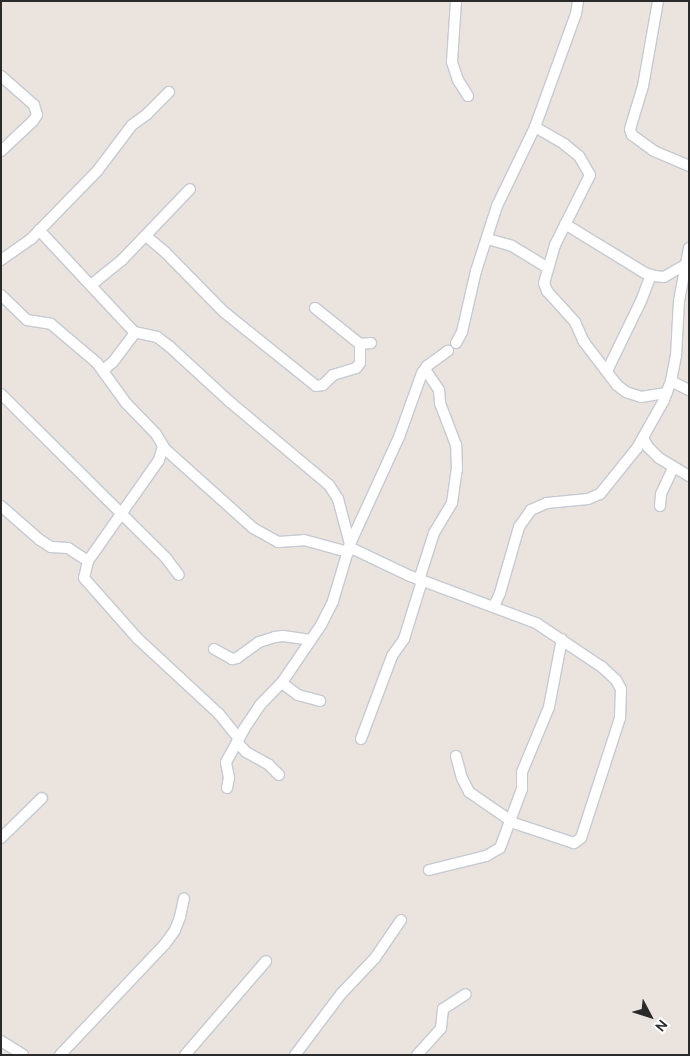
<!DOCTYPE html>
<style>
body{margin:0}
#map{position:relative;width:690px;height:1056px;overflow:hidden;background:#eae3de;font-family:Ubuntu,sans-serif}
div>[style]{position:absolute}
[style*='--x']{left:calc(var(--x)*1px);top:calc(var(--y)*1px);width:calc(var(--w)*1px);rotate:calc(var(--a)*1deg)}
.roads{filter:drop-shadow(1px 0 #c5cad2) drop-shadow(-1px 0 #c5cad2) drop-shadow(0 1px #c5cad2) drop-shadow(0 -1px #c5cad2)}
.minor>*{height:10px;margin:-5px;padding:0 5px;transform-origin:5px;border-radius:5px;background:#fff}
span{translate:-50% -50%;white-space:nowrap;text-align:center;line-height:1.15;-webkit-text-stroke:5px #fff;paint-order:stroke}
.frame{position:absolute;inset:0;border:2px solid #2a2a2a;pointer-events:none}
.north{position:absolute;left:625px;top:991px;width:50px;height:50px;-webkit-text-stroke:4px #fff;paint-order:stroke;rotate:130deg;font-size:14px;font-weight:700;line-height:20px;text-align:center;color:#2a2a2a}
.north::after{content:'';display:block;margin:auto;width:18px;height:22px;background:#2a2a2a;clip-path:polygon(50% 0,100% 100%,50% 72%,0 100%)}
</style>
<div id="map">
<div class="roads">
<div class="minor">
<div style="--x:456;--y:1;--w:61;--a:93.8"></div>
<div style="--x:452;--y:62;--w:19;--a:72"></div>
<div style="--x:458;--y:80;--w:19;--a:58"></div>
<div style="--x:658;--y:1;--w:86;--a:100"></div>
<div style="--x:643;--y:86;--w:45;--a:106.8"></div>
<div style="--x:630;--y:129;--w:6;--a:72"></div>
<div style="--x:632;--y:135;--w:27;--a:36"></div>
<div style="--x:654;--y:151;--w:38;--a:23"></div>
<div style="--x:1;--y:76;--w:44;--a:41.3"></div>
<div style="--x:34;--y:105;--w:10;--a:73"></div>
<div style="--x:37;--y:115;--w:7;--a:124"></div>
<div style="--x:33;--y:121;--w:44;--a:136.8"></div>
<div style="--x:535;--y:127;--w:34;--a:30"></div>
<div style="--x:564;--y:144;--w:19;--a:39"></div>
<div style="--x:579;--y:156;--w:22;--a:60"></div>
<div style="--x:590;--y:175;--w:78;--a:116.6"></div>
<div style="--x:555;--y:245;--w:40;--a:106"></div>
<div style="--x:544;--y:283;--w:9;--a:69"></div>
<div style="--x:547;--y:291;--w:42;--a:47.9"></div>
<div style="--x:575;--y:322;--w:22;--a:66"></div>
<div style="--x:584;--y:342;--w:54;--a:52.5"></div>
<div style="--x:617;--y:385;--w:11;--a:38"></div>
<div style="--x:626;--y:392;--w:16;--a:18"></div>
<div style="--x:641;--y:397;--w:26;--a:-9"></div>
<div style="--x:565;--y:224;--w:94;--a:31.5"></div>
<div style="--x:645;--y:273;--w:9;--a:18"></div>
<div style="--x:654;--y:276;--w:10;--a:6"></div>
<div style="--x:664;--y:277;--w:24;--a:-30"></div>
<div style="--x:39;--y:230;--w:139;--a:47"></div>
<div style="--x:134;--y:332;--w:24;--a:12"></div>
<div style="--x:157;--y:337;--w:15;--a:37"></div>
<div style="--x:169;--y:346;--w:83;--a:42.6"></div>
<div style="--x:230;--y:402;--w:129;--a:40"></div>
<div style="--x:329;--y:485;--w:17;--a:57"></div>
<div style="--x:338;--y:499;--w:47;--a:75.1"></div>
<div style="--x:146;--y:236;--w:25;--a:40"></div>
<div style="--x:165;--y:252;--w:84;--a:45.5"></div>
<div style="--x:224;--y:312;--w:118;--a:38.8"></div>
<div style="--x:316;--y:386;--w:7;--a:-8"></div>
<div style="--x:323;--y:385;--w:14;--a:-45"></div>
<div style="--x:333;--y:375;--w:24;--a:-17"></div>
<div style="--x:356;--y:368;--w:6;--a:-51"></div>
<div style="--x:360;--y:363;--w:19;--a:-90"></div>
<div style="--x:360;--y:344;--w:11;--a:-5"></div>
<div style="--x:488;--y:239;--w:25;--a:16"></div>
<div style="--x:512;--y:246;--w:42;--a:31.4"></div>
<div style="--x:1;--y:260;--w:37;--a:-35"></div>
<div style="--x:31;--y:239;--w:96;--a:-45.8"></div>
<div style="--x:98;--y:170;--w:56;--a:-52.9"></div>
<div style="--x:132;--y:125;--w:19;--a:-36"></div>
<div style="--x:147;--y:114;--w:31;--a:-45"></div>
<div style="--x:91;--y:285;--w:40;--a:-39"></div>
<div style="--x:122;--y:260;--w:98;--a:-46.2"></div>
<div style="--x:1;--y:295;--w:36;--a:44"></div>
<div style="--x:27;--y:320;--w:24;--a:9"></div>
<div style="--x:51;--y:324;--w:60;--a:40.3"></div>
<div style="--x:97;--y:363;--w:49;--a:54.1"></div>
<div style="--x:126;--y:403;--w:43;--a:45.9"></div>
<div style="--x:156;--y:434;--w:17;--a:59"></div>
<div style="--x:165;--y:449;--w:118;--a:41.9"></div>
<div style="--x:253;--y:528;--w:29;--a:29"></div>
<div style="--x:278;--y:542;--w:26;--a:-4"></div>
<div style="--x:304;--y:540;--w:46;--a:15.3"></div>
<div style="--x:315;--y:308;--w:58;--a:38.7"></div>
<div style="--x:456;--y:343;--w:13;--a:-61"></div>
<div style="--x:462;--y:332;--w:63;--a:-77.1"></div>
<div style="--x:476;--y:271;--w:68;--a:-72.1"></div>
<div style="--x:497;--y:206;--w:88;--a:-64.3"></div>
<div style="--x:535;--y:127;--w:120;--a:-70.1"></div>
<div style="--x:576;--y:14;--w:13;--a:-81"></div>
<div style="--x:103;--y:370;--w:13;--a:-39"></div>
<div style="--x:113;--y:362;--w:36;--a:-53"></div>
<div style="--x:607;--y:371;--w:78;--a:-64.1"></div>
<div style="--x:641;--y:301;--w:28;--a:-69"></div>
<div style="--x:671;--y:381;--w:20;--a:27"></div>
<div style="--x:1;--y:394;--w:233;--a:44.8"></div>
<div style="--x:166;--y:558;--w:21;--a:53"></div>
<div style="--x:643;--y:438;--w:10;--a:61"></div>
<div style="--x:648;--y:447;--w:16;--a:45"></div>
<div style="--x:659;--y:458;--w:35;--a:31"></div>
<div style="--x:163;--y:446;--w:15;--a:106"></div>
<div style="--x:159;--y:460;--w:123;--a:125.1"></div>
<div style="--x:88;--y:561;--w:17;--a:103"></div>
<div style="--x:84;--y:578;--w:80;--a:48.5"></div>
<div style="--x:137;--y:638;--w:112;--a:42.8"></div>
<div style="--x:219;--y:714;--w:32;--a:51"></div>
<div style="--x:1;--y:506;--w:52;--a:41.1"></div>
<div style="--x:40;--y:540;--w:13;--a:32"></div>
<div style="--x:51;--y:547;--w:17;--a:3"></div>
<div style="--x:68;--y:548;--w:24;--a:33"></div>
<div style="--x:660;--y:506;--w:12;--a:-85"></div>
<div style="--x:661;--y:494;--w:29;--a:-65"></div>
<div style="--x:349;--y:547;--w:68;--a:25.4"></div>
<div style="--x:410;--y:576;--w:134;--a:20.5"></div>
<div style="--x:536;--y:623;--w:79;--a:33.7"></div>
<div style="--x:602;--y:667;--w:19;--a:43"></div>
<div style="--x:616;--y:680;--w:10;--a:61"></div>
<div style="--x:621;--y:689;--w:29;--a:92"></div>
<div style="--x:620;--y:718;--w:126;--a:108"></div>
<div style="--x:581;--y:838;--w:9;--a:144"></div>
<div style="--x:574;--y:843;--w:66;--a:-161.6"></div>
<div style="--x:419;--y:580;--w:49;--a:-72.3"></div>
<div style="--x:434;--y:533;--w:35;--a:-59"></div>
<div style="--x:452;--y:503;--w:34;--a:-82"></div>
<div style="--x:457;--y:469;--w:24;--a:-92"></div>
<div style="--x:456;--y:445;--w:45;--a:-110.9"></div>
<div style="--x:440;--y:403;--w:13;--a:-94"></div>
<div style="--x:439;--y:390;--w:25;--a:-124"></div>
<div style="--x:494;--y:606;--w:14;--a:-65"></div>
<div style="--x:500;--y:593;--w:69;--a:-73.9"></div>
<div style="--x:519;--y:527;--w:21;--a:-55"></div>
<div style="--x:531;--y:510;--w:17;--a:-24"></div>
<div style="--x:547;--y:503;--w:41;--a:-5.6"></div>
<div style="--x:588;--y:499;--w:13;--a:-23"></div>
<div style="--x:600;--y:494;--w:59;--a:-51.2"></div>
<div style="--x:637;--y:448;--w:55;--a:-60.6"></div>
<div style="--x:664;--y:400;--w:20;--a:-70"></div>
<div style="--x:671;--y:381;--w:25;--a:-79"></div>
<div style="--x:676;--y:356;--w:55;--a:-86.9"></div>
<div style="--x:679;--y:301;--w:54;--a:-79.3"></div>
<div style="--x:214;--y:649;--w:21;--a:29"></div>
<div style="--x:232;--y:659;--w:5;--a:-11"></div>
<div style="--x:237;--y:658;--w:27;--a:-36"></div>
<div style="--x:259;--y:642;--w:17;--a:-17"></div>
<div style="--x:275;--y:637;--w:8;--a:-7"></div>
<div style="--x:283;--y:636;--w:28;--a:8"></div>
<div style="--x:282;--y:683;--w:20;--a:37"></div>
<div style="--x:298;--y:695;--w:23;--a:15"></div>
<div style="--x:361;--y:739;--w:89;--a:-69.5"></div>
<div style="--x:392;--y:656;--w:21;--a:-55"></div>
<div style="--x:404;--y:639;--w:61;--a:-72.8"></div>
<div style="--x:237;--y:742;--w:13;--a:48"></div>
<div style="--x:246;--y:752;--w:26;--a:29"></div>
<div style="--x:269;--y:765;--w:14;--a:45"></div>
<div style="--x:456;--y:756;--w:23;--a:75"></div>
<div style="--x:462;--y:778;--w:16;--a:63"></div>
<div style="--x:469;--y:792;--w:51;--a:34.6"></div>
<div style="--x:227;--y:788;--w:10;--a:-79"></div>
<div style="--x:229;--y:778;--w:16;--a:-101"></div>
<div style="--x:226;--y:762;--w:38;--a:-61"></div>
<div style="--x:244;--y:729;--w:29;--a:-56"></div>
<div style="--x:260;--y:705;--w:33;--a:-46"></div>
<div style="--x:283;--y:681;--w:68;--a:-55.8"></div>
<div style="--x:321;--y:625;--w:27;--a:-63"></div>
<div style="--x:333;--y:601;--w:59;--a:-73.4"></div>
<div style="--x:350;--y:544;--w:118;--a:-65.4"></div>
<div style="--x:399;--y:437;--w:68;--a:-70.2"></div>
<div style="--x:422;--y:373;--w:9;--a:-54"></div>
<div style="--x:427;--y:366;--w:26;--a:-36"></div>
<div style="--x:1;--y:838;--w:57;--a:-44.3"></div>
<div style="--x:429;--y:870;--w:59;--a:-13.8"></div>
<div style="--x:486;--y:856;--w:16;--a:-30"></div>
<div style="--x:500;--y:848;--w:63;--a:-69.6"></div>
<div style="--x:522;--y:789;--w:17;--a:-90"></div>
<div style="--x:522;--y:772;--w:70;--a:-67.4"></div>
<div style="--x:549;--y:707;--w:69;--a:-79.2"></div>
<div style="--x:1;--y:1041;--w:26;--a:32"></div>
<div style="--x:60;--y:1055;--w:153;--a:-46.6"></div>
<div style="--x:165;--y:944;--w:17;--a:-54"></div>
<div style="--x:175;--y:930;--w:14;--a:-69"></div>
<div style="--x:180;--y:917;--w:19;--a:-78"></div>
<div style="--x:185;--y:1055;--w:124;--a:-49.2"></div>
<div style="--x:295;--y:1055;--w:76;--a:-53"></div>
<div style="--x:341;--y:994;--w:50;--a:-46.6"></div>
<div style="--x:375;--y:958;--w:46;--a:-55.6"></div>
<div style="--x:417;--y:1055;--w:36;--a:-48"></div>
<div style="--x:441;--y:1028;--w:19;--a:-84"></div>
<div style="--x:443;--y:1009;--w:27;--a:-33"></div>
</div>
</div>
<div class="frame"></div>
<div class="north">N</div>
</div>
